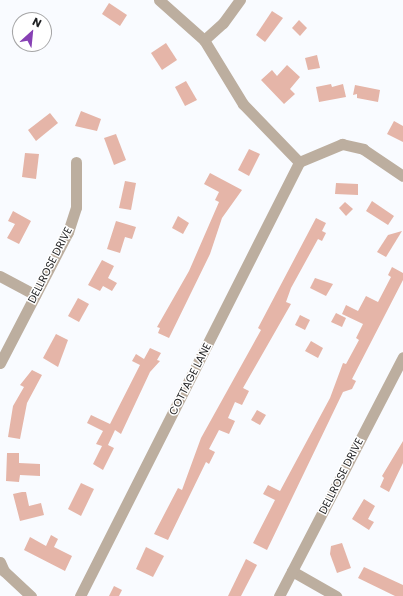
<!DOCTYPE html>
<style>
body{margin:0}
#map{position:relative;width:403px;height:596px;overflow:hidden;background:#f9fbff;font-family:Poppins,sans-serif}
div>[style]{position:absolute}
[style*='--x']{left:calc(var(--x)*1px);top:calc(var(--y)*1px);width:calc(var(--w)*1px);rotate:calc(var(--a)*1deg)}
.building>*{inset:0;background:#e5b5a8}
.minor>*{height:11px;margin:-5.5px;padding:0 5.5px;transform-origin:5.5px;border-radius:5.5px;background:#bcae9f}
span{translate:-50% -50%;white-space:nowrap;text-align:center;line-height:1.15;-webkit-text-stroke:3px #fff;paint-order:stroke}
.street-label{font-size:11px;color:#1e1f21}
.north{position:absolute;left:12px;top:12px;width:40px;height:40px;box-sizing:border-box;background:#fff;border:1px solid #a5a5a6;border-radius:50%;rotate:27deg;font-size:11px;font-weight:700;line-height:16px;text-align:center;color:#1e1f21}
.north::after{content:'';display:block;margin:auto;width:14px;height:18px;background:#8741b4;clip-path:polygon(50% 0,100% 100%,50% 72%,0 100%)}
</style>
<div id="map">
<div class="building">
<div style="clip-path:polygon(109px 3px,127px 15px,120px 26px,102px 14px)"></div>
<div style="clip-path:polygon(272px 11px,283px 18px,265px 42px,256px 35px)"></div>
<div style="clip-path:polygon(299px 20px,307px 28px,300px 36px,292px 28px)"></div>
<div style="clip-path:polygon(166px 43px,177px 60px,162px 70px,151px 53px)"></div>
<div style="clip-path:polygon(317px 55px,320px 68px,308px 70px,305px 58px)"></div>
<div style="clip-path:polygon(287px 65px,300px 77px,290px 89px,295px 94px,284px 104px,261px 80px,272px 70px,277px 76px)"></div>
<div style="clip-path:polygon(186px 81px,197px 100px,185px 106px,175px 87px)"></div>
<div style="clip-path:polygon(331px 84px,332px 87px,343px 84px,346px 97px,319px 102px,316px 87px)"></div>
<div style="clip-path:polygon(355px 85px,380px 90px,378px 102px,357px 98px,357px 94px,353px 95px)"></div>
<div style="clip-path:polygon(81px 111px,101px 119px,97px 131px,75px 126px)"></div>
<div style="clip-path:polygon(50px 113px,58px 123px,36px 141px,28px 130px)"></div>
<div style="clip-path:polygon(394px 121px,403px 126px,403px 142px,387px 134px)"></div>
<div style="clip-path:polygon(116px 134px,126px 160px,114px 165px,104px 138px)"></div>
<div style="clip-path:polygon(249px 149px,260px 154px,249px 176px,238px 170px)"></div>
<div style="clip-path:polygon(25px 153px,39px 154px,36px 179px,22px 177px)"></div>
<div style="clip-path:polygon(210px 173px,242px 190px,222px 218px,210px 254px,169px 338px,158px 333px,160px 328px,157px 327px,189px 271px,219px 202px,215px 200px,219px 192px,204px 184px)"></div>
<div style="clip-path:polygon(125px 181px,136px 183px,131px 210px,119px 208px)"></div>
<div style="clip-path:polygon(336px 183px,358px 184px,358px 195px,335px 194px)"></div>
<div style="clip-path:polygon(372px 201px,394px 216px,388px 225px,366px 211px)"></div>
<div style="clip-path:polygon(345px 202px,353px 209px,346px 216px,339px 208px)"></div>
<div style="clip-path:polygon(13px 211px,31px 221px,19px 244px,7px 238px,15px 224px,8px 221px)"></div>
<div style="clip-path:polygon(178px 216px,189px 223px,183px 234px,172px 228px)"></div>
<div style="clip-path:polygon(316px 218px,326px 223px,322px 231px,326px 233px,322px 241px,318px 239px,291px 288px,286px 302px,291px 304px,243px 388px,249px 391px,242px 405px,235px 402px,228px 418px,235px 421px,229px 434px,219px 430px,209px 449px,215px 452px,209px 464px,206px 462px,168px 540px,154px 534px,178px 488px,182px 490px,201px 438px,261px 330px,258px 328px)"></div>
<div style="clip-path:polygon(116px 221px,136px 227px,132px 239px,125px 237px,120px 253px,107px 249px)"></div>
<div style="clip-path:polygon(402px 231px,386px 257px,377px 252px,388px 235px)"></div>
<div style="clip-path:polygon(102px 260px,114px 266px,108px 278px,117px 283px,112px 291px,103px 286px,100px 291px,88px 285px)"></div>
<div style="clip-path:polygon(392px 267px,403px 273px,403px 280px,352px 379px,356px 381px,352px 389px,343px 392px,267px 550px,253px 543px,275px 500px,263px 494px,268px 485px,280px 491px,330px 398px,343px 363px,346px 364px,359px 340px,356px 338px,363px 324px,342px 314px,346px 305px,358px 311px,366px 296px,378px 302px,391px 277px,388px 275px)"></div>
<div style="clip-path:polygon(315px 278px,333px 284px,326px 296px,310px 288px)"></div>
<div style="clip-path:polygon(78px 298px,89px 304px,79px 322px,68px 316px)"></div>
<div style="clip-path:polygon(336px 313px,346px 318px,342px 327px,331px 322px)"></div>
<div style="clip-path:polygon(300px 315px,310px 320px,305px 330px,295px 325px)"></div>
<div style="clip-path:polygon(56px 334px,68px 340px,58px 367px,43px 358px)"></div>
<div style="clip-path:polygon(311px 341px,323px 348px,318px 358px,305px 351px)"></div>
<div style="clip-path:polygon(150px 348px,161px 353px,157px 360px,160px 361px,150px 372px,121px 434px,115px 430px,108px 445px,114px 448px,103px 470px,93px 464px,102px 446px,96px 444px,103px 431px,87px 423px,91px 415px,110px 424px,140px 365px,132px 361px,136px 354px,144px 359px)"></div>
<div style="clip-path:polygon(32px 370px,42px 375px,27px 403px,20px 439px,8px 437px,13px 406px,24px 387px,20px 385px)"></div>
<div style="clip-path:polygon(257px 410px,266px 415px,260px 425px,251px 420px)"></div>
<div style="clip-path:polygon(403px 441px,403px 463px,389px 492px,380px 487px,384px 478px,382px 476px)"></div>
<div style="clip-path:polygon(7px 453px,19px 453px,19px 463px,40px 464px,40px 476px,20px 475px,19px 482px,6px 481px)"></div>
<div style="clip-path:polygon(81px 483px,94px 489px,81px 516px,68px 509px)"></div>
<div style="clip-path:polygon(22px 492px,26px 492px,29px 506px,41px 503px,44px 515px,20px 521px,13px 494px)"></div>
<div style="clip-path:polygon(364px 499px,375px 506px,368px 519px,374px 522px,369px 530px,352px 519px)"></div>
<div style="clip-path:polygon(51px 535px,58px 539px,54px 547px,72px 556px,65px 571px,24px 550px,30px 537px,46px 546px)"></div>
<div style="clip-path:polygon(342px 543px,351px 568px,337px 573px,330px 554px,331px 546px)"></div>
<div style="clip-path:polygon(146px 547px,164px 556px,153px 577px,136px 569px)"></div>
<div style="clip-path:polygon(246px 559px,257px 565px,241px 596px,228px 596px)"></div>
<div style="clip-path:polygon(364px 567px,403px 585px,403px 596px,395px 596px,358px 578px)"></div>
<div style="clip-path:polygon(114px 586px,122px 590px,119px 596px,109px 596px)"></div>
</div>
<div class="minor">
<div style="--x:159;--y:0;--w:60;--a:41.6"></div>
<div style="--x:204;--y:40;--w:75;--a:58.6"></div>
<div style="--x:243;--y:104;--w:81;--a:46"></div>
<div style="--x:299;--y:162;--w:47;--a:-22.7"></div>
<div style="--x:342;--y:144;--w:22;--a:13"></div>
<div style="--x:363;--y:149;--w:48;--a:34"></div>
<div style="--x:204;--y:40;--w:25;--a:-42"></div>
<div style="--x:223;--y:23;--w:29;--a:-54"></div>
<div style="--x:0;--y:276;--w:40;--a:28"></div>
<div style="--x:0;--y:363;--w:148;--a:-62.6"></div>
<div style="--x:68;--y:232;--w:26;--a:-72"></div>
<div style="--x:76;--y:207;--w:45;--a:-90"></div>
<div style="--x:0;--y:562;--w:10;--a:66"></div>
<div style="--x:4;--y:571;--w:37;--a:43"></div>
<div style="--x:292;--y:571;--w:51;--a:29.6"></div>
<div style="--x:80;--y:596;--w:486;--a:-63.2"></div>
<div style="--x:279;--y:596;--w:269;--a:-62.6"></div>
</div>
<div class="street-label">
<span style="left:50px;top:265px;rotate:-63deg">DELLROSE DRIVE</span>
<span style="left:190px;top:379px;rotate:-63deg">COTTAGE LANE</span>
<span style="left:341px;top:476px;rotate:-63deg">DELLROSE DRIVE</span>
</div>
<div class="north">N</div>
</div>
